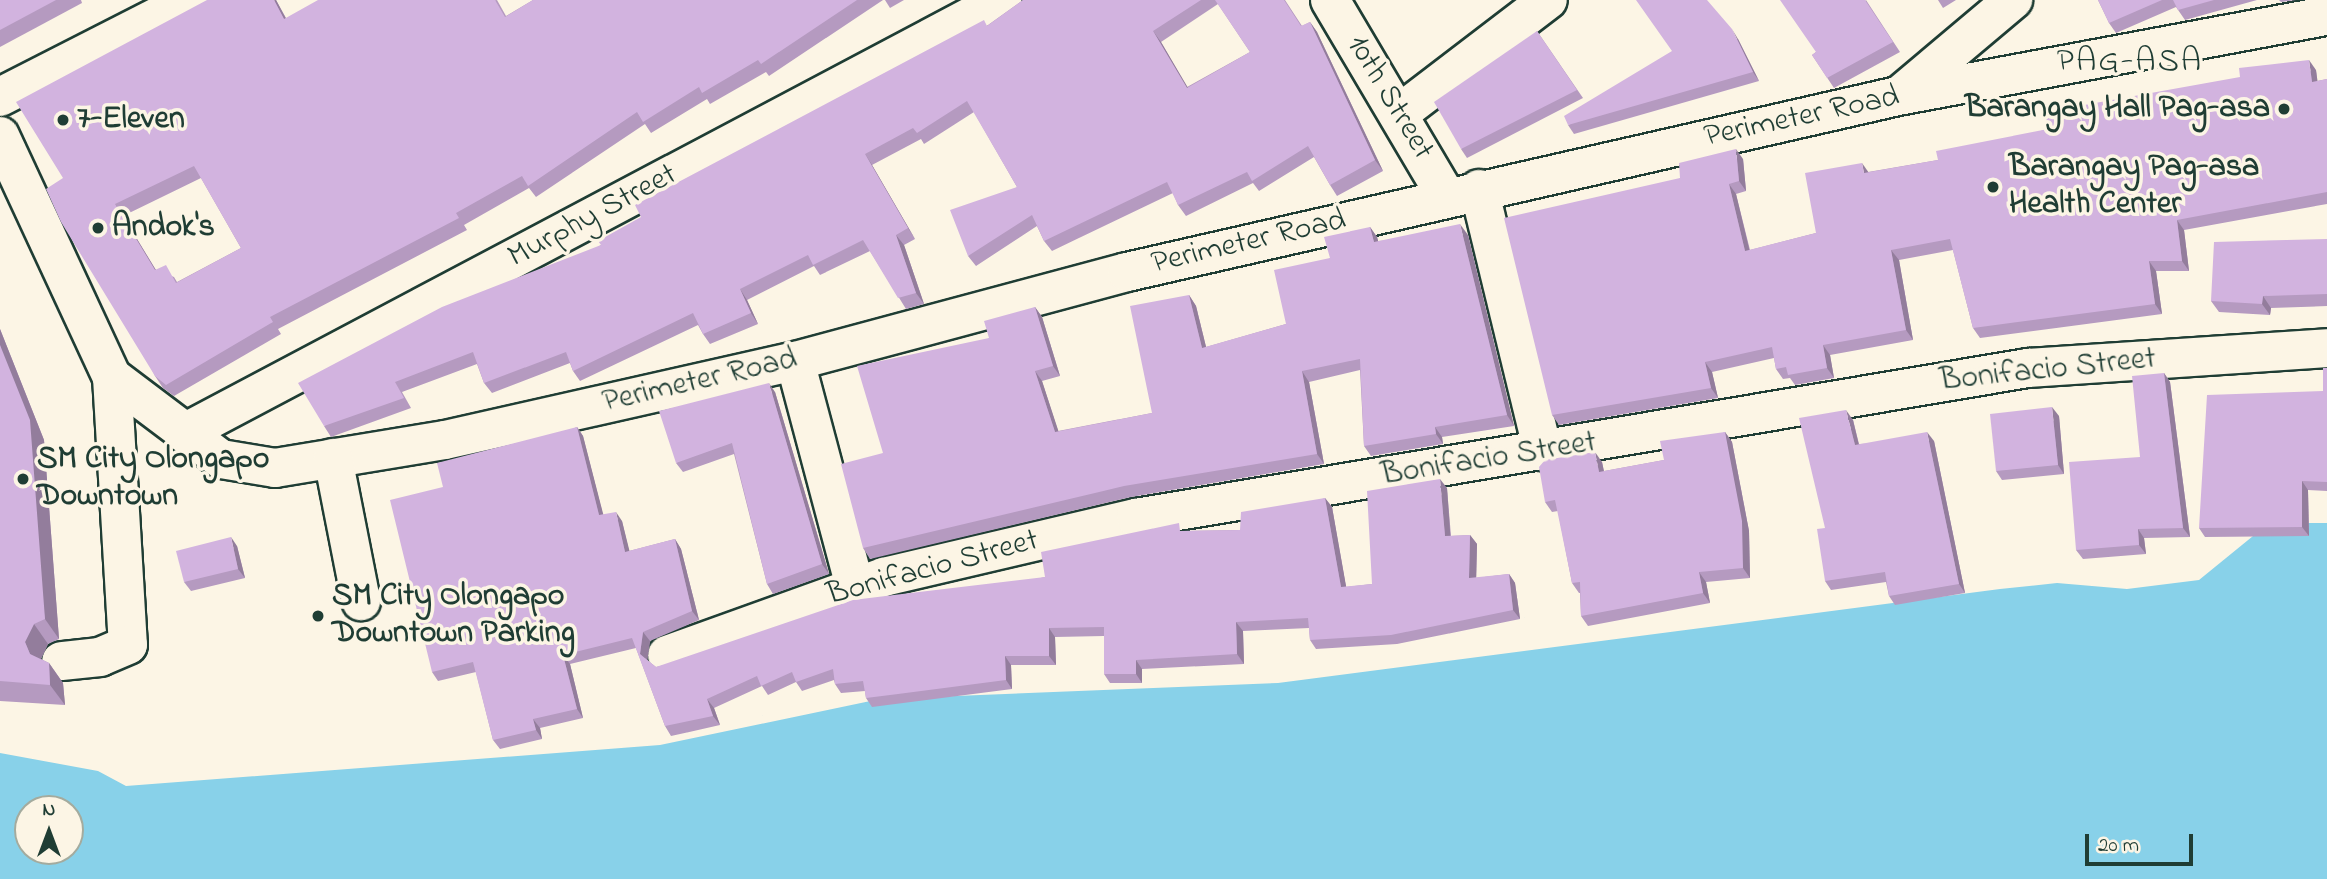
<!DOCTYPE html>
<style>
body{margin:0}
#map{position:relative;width:2327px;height:879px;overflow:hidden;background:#fcf5e5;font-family:"Indie Flower",sans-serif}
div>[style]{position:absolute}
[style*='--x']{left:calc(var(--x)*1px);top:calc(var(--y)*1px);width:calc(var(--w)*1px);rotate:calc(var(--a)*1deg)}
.water>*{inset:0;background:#88d1e9}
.roads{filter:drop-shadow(2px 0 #1f3d34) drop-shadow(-2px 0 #1f3d34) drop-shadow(0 2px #1f3d34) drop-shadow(0 -2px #1f3d34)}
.minor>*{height:38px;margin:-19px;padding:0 19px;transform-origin:19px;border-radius:19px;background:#fcf5e5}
.major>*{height:38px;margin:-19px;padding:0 19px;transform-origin:19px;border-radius:19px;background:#fcf5e5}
.wall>*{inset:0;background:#b59ac0}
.shaded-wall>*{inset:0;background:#937d9c}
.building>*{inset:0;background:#d2b3df}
.dots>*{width:19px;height:19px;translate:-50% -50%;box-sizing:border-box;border:4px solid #fcf5e5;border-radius:50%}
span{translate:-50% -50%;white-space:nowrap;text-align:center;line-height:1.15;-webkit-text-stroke:7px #fcf5e5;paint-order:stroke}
.street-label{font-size:32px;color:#1f3d34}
.poi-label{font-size:32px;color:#1f3d34;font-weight:700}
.right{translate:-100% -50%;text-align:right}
.left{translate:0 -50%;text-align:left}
.neighbourhood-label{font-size:33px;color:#1f3d34;letter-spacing:2px}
.north{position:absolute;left:14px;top:795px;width:70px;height:70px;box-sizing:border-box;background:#fcf5e5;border:2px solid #a4ab9e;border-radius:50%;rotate:0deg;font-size:19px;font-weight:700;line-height:28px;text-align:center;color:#1f3d34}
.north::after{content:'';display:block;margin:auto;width:24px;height:32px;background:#1f3d34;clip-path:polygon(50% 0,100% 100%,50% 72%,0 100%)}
.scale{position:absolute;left:2085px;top:834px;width:108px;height:32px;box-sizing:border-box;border:4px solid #1f3d34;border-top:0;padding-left:9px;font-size:21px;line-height:24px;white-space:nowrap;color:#1f3d34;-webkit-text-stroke:5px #fcf5e5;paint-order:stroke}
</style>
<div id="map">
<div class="water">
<div style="clip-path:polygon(evenodd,2269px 523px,2327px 523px,2327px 879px,0 879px,0 753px,98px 771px,126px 786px,660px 745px,880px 699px,1278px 683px,2000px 589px,2057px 583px,2127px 589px,2199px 580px,2269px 523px,28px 809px,70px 809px,70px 851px,28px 851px,28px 809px)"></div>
</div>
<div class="roads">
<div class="minor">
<div style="--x:1330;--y:0;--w:228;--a:59.4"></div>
<div style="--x:1900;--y:95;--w:148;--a:-40.1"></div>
<div style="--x:1400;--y:113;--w:186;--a:-37.4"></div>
<div style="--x:0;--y:136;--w:266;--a:65.1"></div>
<div style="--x:112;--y:377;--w:268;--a:86.6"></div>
<div style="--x:128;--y:645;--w:30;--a:157"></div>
<div style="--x:100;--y:657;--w:39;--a:174"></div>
<div style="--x:1479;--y:189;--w:270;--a:76.3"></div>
<div style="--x:795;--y:361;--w:234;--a:75.1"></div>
<div style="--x:112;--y:377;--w:136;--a:37"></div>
<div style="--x:221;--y:459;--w:55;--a:9.5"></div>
<div style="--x:275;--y:468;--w:172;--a:-9.4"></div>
<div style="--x:445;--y:440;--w:359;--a:-12.7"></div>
<div style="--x:795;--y:361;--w:344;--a:-15"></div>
<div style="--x:1127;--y:272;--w:791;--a:-12.86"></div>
<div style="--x:1898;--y:96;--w:436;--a:-10.6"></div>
<div style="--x:184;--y:433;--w:926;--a:-27.89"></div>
<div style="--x:333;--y:458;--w:146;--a:78.9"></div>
<div style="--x:667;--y:655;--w:231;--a:-19.8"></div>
<div style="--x:884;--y:577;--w:259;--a:-13.2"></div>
<div style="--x:1136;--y:518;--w:905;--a:-9.55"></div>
<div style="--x:2028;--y:368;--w:300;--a:-3.8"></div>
</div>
<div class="major">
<div style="--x:0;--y:97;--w:213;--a:-27"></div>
</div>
</div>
<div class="wall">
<div style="clip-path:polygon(0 0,81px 0,82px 3px,0 47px)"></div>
<div style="clip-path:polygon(evenodd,276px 0,286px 18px,497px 0,506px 16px,533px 0,883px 0,769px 76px,766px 72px,710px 104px,707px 99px,651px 133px,645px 124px,536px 197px,529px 188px,464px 225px,467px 230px,278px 329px,281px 334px,174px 396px,163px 388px,155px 376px,63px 178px,276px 0,201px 178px,241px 248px,177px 282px,174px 277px,156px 270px,123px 216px,201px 178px)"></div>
<div style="clip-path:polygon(885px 0,904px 0,890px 8px)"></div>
<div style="clip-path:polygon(evenodd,1023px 0,1285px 0,1302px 26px,1310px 22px,1317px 32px,1383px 171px,1337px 196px,1330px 185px,1314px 157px,1259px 191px,1253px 183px,1186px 216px,1178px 205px,1173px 193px,1052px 251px,1044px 241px,1037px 226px,976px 266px,968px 256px,1017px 187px,974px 112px,924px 144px,921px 139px,872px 165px,915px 239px,904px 245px,924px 304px,906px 309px,870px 251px,820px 275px,814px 266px,747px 300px,758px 324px,710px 344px,703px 334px,698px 325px,580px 381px,573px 371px,570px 363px,492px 393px,484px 383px,477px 364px,402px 392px,411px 408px,331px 437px,324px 426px,601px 245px,988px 25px,1023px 0,1218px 4px,1250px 52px,1187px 87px,1161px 42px,1218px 4px)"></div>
<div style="clip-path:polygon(1866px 0,1900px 52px,1834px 88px,1812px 55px,1816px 52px)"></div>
<div style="clip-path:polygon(1938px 0,1956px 0,1943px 8px)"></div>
<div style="clip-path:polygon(2098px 0,2257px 0,2185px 20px,2176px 7px,2116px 33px,2109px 23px)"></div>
<div style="clip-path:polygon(2279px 0,2296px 0,2281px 2px)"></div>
<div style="clip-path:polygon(1537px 31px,1583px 98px,1467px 158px,1461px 149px)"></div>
<div style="clip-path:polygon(1738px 39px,1759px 81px,1574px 134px,1568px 125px)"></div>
<div style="clip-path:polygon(2316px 70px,2317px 81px,2327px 79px,2327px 204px,2184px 230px,2189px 271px,2156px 271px,2162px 314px,1980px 338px,1973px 328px,1953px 250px,1899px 260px,1913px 340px,1830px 355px,1834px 378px,1795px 385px,1790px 378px,1783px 379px,1776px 369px,1774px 358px,1712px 372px,1718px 398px,1559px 425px,1552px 415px,1680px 178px,1743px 159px,1746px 191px,1736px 194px,1750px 250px,1816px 233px,1868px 172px,1938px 160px,2048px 129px)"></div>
<div style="clip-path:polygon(1370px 227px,1377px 237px,1378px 241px,1468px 235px,1514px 426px,1442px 437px,1443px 444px,1371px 456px,1364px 446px,1360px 370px,1309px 382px,1324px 464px,1131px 497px,870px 559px,863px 548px,883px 453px,989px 338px,1035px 307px,1042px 317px,1060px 376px,1042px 381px,1058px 431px,1152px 413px,1189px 295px,1196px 306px,1206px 347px,1286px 324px,1330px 258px)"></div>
<div style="clip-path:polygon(2327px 239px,2327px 306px,2271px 308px,2270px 315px,2219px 312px,2211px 301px)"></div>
<div style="clip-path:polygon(0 329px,44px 440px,59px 639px,48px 644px,41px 659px,49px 663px,63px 683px,65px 705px,0 701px)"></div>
<div style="clip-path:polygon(2327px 368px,2327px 491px,2308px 490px,2309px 536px,2205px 537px,2199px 528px,2323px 391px)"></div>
<div style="clip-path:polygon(2164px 373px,2170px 382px,2190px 537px,2144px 538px,2146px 554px,2083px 559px,2076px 550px,2140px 457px)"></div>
<div style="clip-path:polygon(775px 392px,829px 574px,773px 594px,767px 584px,734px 454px,683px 472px,676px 463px)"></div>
<div style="clip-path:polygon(2059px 416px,2064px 474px,2002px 480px,1996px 471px)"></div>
<div style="clip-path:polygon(1853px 420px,1859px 444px,1934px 441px,1965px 593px,1895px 605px,1889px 596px,1886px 582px,1831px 590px,1825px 581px,1825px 528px)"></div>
<div style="clip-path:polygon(577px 427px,583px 436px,603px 515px,622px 521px,629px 551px,675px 539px,681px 549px,699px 620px,650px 641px,647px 660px,656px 667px,1045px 577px,1184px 531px,1240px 530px,1325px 498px,1332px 507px,1346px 587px,1372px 584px,1447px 488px,1451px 536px,1470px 535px,1477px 544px,1476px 578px,1509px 574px,1515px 583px,1520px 619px,1397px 644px,1316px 649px,1310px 640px,1309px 628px,1243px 631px,1244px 664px,1142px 669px,1142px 683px,1110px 683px,1104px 674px,1104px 636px,1055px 637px,1056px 665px,1011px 665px,1012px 689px,872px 707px,866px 698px,865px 691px,841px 693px,835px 684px,834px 680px,802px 691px,796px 682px,768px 695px,762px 686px,714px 708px,720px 725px,671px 736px,665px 726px,636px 648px,570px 664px,583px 718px,540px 728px,542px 739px,500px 749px,493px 740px,476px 672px,438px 681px,432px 672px,443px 487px)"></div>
<div style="clip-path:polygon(1725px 432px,1732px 442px,1749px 531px,1750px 578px,1706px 582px,1710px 603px,1588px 626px,1581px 616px,1580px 593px,1579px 593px,1572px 583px,1558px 511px,1552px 512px,1545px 502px,1602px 462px,1604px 471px,1664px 460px)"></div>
<div style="clip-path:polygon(237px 546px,245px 578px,191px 591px,184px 582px)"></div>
</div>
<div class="shaded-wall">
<div style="clip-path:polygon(274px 0,276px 0,292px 30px,284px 19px)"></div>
<div style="clip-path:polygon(1310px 22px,1317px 32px,1383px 171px,1375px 160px)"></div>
<div style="clip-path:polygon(1732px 29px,1738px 39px,1759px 81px,1753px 72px)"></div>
<div style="clip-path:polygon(1153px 31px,1161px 42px,1194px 98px,1187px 88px)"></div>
<div style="clip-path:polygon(2309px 60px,2316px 70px,2319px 92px,2312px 82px)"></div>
<div style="clip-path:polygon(1736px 149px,1743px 159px,1746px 191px,1739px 181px)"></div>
<div style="clip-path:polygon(865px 154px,872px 165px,915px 239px,908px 228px)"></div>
<div style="clip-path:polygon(1862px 163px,1869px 173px,1864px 173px)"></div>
<div style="clip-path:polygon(1729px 184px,1736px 194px,1752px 261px,1745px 251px)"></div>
<div style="clip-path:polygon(115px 204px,123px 216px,163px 282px,155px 270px)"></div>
<div style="clip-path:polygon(2177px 220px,2184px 230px,2189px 271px,2182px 261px)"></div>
<div style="clip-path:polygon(1460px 224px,1468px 235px,1514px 426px,1507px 415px)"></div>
<div style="clip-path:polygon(1370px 227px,1377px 237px,1381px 252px,1374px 242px)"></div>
<div style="clip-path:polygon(896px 235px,904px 245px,924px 304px,916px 293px)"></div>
<div style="clip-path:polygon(1891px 250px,1899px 260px,1913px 340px,1906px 330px)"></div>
<div style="clip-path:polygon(2149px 261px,2156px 271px,2162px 314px,2155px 304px)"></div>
<div style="clip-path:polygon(740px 289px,747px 300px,758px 324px,751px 313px)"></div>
<div style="clip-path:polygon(1189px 295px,1196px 306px,1209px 359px,1202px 348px)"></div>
<div style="clip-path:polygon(2263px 296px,2271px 308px,2270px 315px,2262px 304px)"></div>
<div style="clip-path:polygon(1035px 307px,1042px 317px,1060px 376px,1053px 366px)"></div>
<div style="clip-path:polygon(0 329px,44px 440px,59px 639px,45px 619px,0 345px)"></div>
<div style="clip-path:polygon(1823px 345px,1830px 355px,1834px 378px,1827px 368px)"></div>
<div style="clip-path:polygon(1705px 362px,1712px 372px,1718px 398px,1711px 388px)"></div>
<div style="clip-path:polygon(1035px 371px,1042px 381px,1062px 442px,1055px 432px)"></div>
<div style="clip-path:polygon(1302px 371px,1309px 382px,1324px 464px,1317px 454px)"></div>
<div style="clip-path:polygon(2164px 373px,2170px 382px,2190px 537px,2183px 528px)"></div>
<div style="clip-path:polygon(769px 383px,775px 392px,829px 574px,822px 564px)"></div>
<div style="clip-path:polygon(2052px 407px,2059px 416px,2064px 474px,2058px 465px)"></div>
<div style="clip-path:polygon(1846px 410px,1853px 420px,1861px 454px,1855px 445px)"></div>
<div style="clip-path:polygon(577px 427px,583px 436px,606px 525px,599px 515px)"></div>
<div style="clip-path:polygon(1435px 427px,1442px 437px,1443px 444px,1436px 434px)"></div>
<div style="clip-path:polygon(1725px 432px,1732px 442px,1749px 531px,1750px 578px,1743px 568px)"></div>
<div style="clip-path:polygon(1927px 432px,1934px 441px,1965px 593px,1959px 584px)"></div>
<div style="clip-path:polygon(1595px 452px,1602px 462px,1606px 482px,1599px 472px)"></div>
<div style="clip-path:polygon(1440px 479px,1447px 488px,1451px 545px,1445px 536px)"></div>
<div style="clip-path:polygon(2302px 481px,2308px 490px,2309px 536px,2302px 527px)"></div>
<div style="clip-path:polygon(1325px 498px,1332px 507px,1348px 597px,1341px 587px)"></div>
<div style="clip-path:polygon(616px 512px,622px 521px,632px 561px,625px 552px)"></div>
<div style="clip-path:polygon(2138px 529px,2144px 538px,2146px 554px,2139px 545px)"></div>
<div style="clip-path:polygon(1470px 535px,1477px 544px,1476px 588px,1469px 578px)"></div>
<div style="clip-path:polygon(231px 537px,237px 546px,245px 578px,238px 569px)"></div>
<div style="clip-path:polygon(675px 539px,681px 549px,699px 620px,692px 611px)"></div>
<div style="clip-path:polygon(1699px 572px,1706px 582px,1710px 603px,1703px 593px)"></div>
<div style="clip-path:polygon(1509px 574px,1515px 583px,1520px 619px,1513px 610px)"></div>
<div style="clip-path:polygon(1236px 622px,1243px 631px,1244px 664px,1237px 654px)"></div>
<div style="clip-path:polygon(34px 624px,48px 644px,39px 663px,30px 654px,25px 642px)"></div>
<div style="clip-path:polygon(1049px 628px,1055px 637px,1056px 665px,1049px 656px)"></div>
<div style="clip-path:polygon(643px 632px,650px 641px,647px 663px,640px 654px)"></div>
<div style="clip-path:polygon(563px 655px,570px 664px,583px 718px,577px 709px)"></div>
<div style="clip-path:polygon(1005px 656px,1011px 665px,1012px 689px,1006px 680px)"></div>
<div style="clip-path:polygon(1136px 660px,1142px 669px,1142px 683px,1136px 674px)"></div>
<div style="clip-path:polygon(49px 663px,63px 683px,65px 705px,50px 685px)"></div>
<div style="clip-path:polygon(707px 699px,714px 708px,720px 725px,713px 716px)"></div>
<div style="clip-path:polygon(533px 719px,540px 728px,542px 739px,536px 730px)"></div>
</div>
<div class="building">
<div style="clip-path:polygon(0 0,56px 0,0 30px)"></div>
<div style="clip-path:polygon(evenodd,207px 0,274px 0,284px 19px,318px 0,495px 0,505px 17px,533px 0,857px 0,761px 64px,758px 60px,702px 93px,699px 87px,643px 122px,637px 112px,528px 186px,522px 176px,456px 213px,459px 218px,270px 317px,273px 322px,166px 385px,155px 376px,61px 222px,46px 189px,63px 178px,16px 102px,207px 0,194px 166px,241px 248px,176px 283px,166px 265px,155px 270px,115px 204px,194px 166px)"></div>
<div style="clip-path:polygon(1023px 0,1201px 0,1153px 31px,1187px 88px,1250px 52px,1215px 0,1284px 0,1301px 26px,1310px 22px,1375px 160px,1330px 185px,1308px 146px,1252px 181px,1247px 172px,1178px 205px,1167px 182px,1044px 241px,1032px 215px,968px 256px,950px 210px,1017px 187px,967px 101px,917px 133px,913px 128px,865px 154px,908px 228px,896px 235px,916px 293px,898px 298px,863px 240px,813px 265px,808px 255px,740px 289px,751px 313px,703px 334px,693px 313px,573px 371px,566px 352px,484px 383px,473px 352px,395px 382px,404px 398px,324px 426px,298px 383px,442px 307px,601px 245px,598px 241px,641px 217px,635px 205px,984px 20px,987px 26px)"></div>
<div style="clip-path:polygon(1636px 0,1707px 0,1732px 29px,1753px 72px,1568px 125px,1564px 116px,1672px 51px)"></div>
<div style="clip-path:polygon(1780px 0,1865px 0,1893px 42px,1827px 78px,1812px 55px,1816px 52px)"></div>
<div style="clip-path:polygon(2098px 0,2162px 0,2109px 23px)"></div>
<div style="clip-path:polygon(2173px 0,2214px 0,2178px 10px)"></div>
<div style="clip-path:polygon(1537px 31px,1577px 90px,1461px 149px,1434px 102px)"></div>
<div style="clip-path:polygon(2309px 60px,2312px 82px,2327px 79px,2327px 192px,2177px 220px,2182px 261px,2149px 261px,2155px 304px,1973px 328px,1950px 239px,1891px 250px,1906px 330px,1823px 345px,1827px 368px,1788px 375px,1786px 367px,1776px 369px,1772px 347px,1705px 362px,1711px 388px,1552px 415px,1504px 218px,1680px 178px,1679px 163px,1736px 149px,1739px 181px,1729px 184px,1745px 251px,1816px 233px,1805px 173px,1862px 163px,1864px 173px,1938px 160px,1936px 151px,2048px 129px,2045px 112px,2240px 77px,2239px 68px)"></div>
<div style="clip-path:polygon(1460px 224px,1507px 415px,1435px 427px,1436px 434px,1364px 446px,1360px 359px,1302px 371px,1317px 454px,1124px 486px,863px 548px,841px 464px,883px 453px,857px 366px,989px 338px,984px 321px,1035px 307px,1053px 366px,1035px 371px,1055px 432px,1152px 413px,1130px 306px,1189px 295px,1202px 348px,1286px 324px,1274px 270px,1330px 258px,1324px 237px,1370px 227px,1374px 242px)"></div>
<div style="clip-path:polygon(2327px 239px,2327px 294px,2263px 296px,2262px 304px,2211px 301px,2214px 242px)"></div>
<div style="clip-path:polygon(0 345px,30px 420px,45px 619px,34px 624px,25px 642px,30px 654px,49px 663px,50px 685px,0 681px)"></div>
<div style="clip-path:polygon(2323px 368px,2327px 368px,2327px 482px,2302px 481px,2302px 527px,2199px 528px,2207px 395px,2323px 391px)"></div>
<div style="clip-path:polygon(2164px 373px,2183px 528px,2138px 529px,2139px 545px,2076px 550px,2069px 462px,2140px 457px,2132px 376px)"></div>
<div style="clip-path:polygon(769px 383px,822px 564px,767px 584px,732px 443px,676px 463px,659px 411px)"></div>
<div style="clip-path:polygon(2052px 407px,2058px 465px,1996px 471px,1990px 414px)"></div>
<div style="clip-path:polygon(1846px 410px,1855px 445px,1927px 432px,1959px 584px,1889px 596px,1885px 572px,1825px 581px,1817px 529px,1825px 528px,1799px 418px)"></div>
<div style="clip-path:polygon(577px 427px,599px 515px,616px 512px,625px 552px,675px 539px,692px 611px,643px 632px,640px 654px,656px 667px,853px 600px,1045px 577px,1041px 552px,1179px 523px,1180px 531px,1240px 530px,1241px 512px,1325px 498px,1341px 587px,1372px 584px,1367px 491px,1440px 479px,1445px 536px,1470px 535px,1469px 578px,1509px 574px,1513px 610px,1391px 635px,1310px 640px,1308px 618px,1236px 622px,1237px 654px,1136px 660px,1136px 674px,1104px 674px,1104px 627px,1049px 628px,1049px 656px,1005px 656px,1006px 680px,866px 698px,863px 681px,835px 684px,833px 669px,796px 682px,792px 672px,761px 686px,757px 676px,707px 699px,713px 716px,665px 726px,632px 638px,563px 655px,577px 709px,533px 719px,536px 730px,493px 740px,473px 662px,432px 672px,390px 500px,443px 487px,437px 463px)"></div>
<div style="clip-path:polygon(1725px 432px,1742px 521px,1743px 568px,1699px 572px,1703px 593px,1581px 616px,1580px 582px,1572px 583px,1555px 500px,1545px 502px,1539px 467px,1545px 460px,1595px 452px,1599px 472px,1664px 460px,1660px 441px)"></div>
<div style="clip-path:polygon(231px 537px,238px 569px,184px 582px,176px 551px)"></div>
</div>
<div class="dots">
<div style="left:2284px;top:109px;background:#1f3d34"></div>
<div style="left:63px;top:120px;background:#1f3d34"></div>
<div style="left:1993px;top:187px;background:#1f3d34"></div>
<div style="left:98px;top:228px;background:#1f3d34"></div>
<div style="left:23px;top:479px;background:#1f3d34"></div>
<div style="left:318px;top:616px;background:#1f3d34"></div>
</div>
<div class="street-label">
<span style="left:1389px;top:98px;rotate:59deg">10th Street</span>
<span style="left:1802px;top:118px;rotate:-12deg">Perimeter Road</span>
<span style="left:593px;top:217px;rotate:-28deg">Murphy Street</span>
<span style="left:1249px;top:243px;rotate:-13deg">Perimeter Road</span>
<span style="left:2048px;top:371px;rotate:-6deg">Bonifacio Street</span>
<span style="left:700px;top:382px;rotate:-13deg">Perimeter Road</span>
<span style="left:1489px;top:460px;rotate:-9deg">Bonifacio Street</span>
<span style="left:933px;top:569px;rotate:-15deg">Bonifacio Street</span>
</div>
<div class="poi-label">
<span class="right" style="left:2270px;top:109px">Barangay Hall Pag-asa</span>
<span class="left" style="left:77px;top:120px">7-Eleven</span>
<span class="left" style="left:2009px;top:187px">Barangay Pag-asa<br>Health Center</span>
<span class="left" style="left:112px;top:228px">Andok's</span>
<span class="left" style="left:37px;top:479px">SM City Olongapo<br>Downtown</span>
<span class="left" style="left:332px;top:616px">SM City Olongapo<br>Downtown Parking</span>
</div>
<div class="neighbourhood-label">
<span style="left:2130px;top:63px">PAG-ASA</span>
</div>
<div class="north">N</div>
<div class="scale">20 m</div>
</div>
